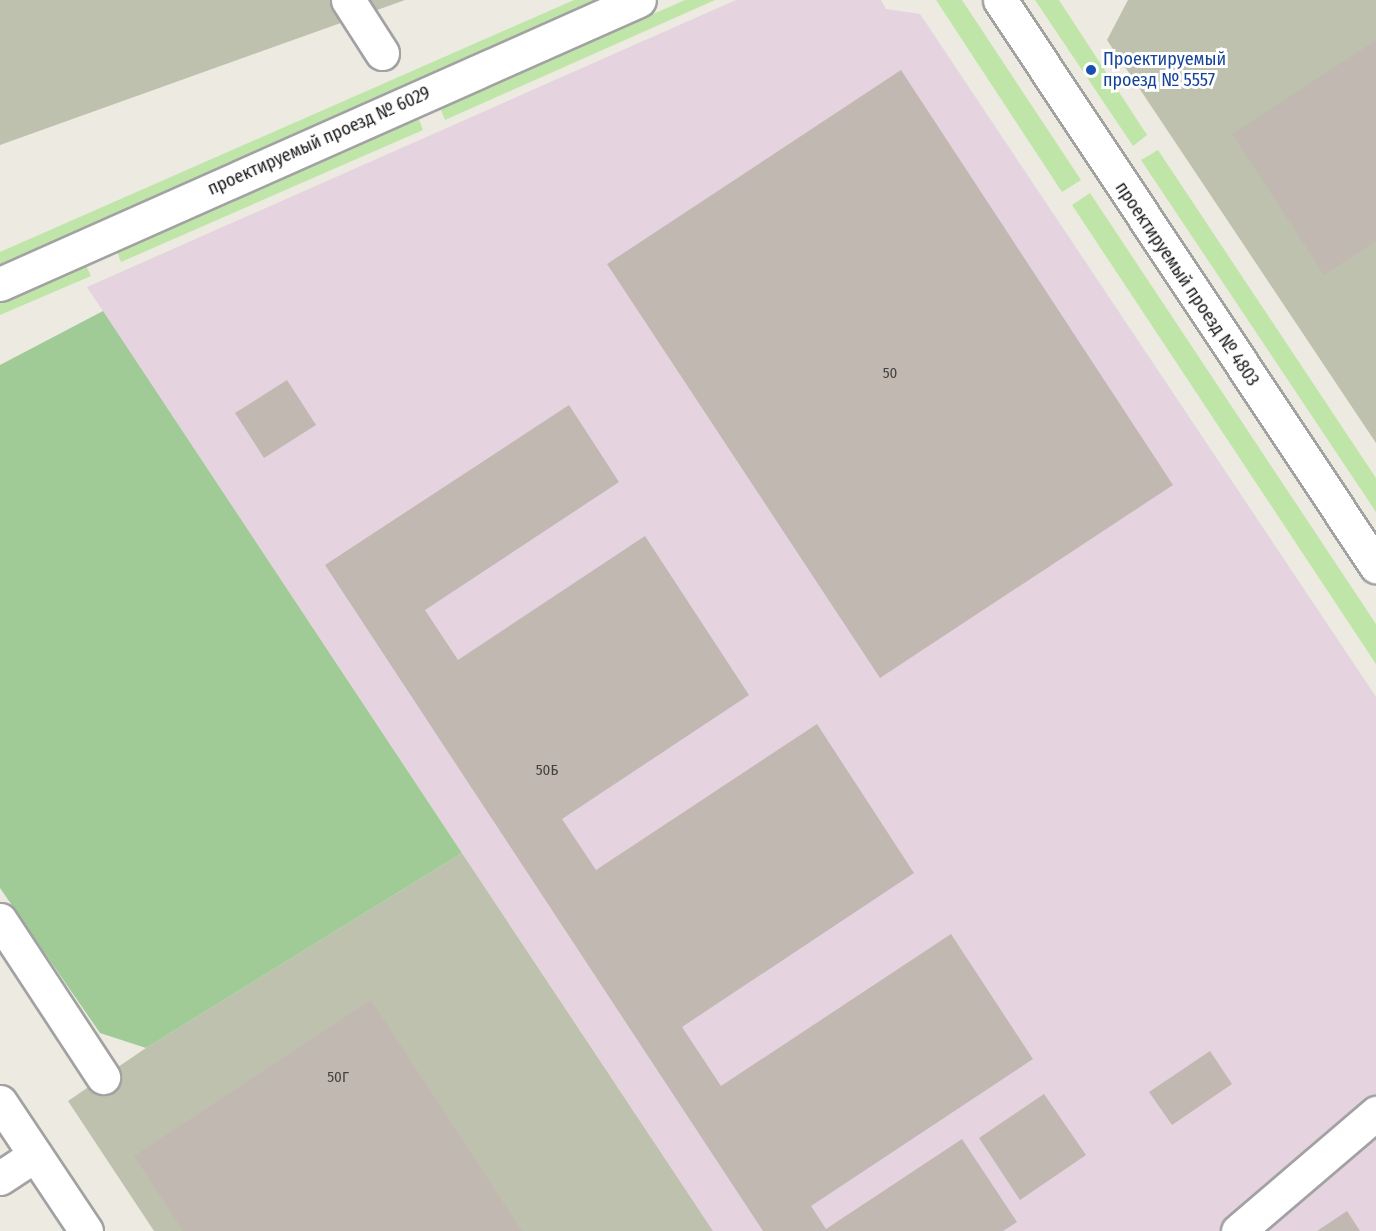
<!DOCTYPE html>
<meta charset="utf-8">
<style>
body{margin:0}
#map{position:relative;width:1376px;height:1231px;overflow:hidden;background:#edeae1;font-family:"Fira Sans Condensed",sans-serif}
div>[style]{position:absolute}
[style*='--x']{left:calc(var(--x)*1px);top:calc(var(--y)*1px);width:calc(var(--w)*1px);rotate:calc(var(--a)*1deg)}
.industrial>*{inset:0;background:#e5d3e0}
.construction>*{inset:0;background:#bec1ad}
.grass>*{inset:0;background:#bfe6a8}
.forest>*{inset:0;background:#a0cb97}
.building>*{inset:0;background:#c1b9b1}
.roads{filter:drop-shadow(2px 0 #a2a2a2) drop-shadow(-2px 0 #a2a2a2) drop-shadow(0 2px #a2a2a2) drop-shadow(0 -2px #a2a2a2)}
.minor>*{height:33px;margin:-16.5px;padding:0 16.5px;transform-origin:16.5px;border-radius:16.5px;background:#fff}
.dots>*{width:16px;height:16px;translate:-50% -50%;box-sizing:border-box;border:3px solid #fff;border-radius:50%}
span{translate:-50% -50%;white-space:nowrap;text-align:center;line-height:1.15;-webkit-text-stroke:6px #fff;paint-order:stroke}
.number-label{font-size:15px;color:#444240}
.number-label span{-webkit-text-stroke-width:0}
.transit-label{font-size:18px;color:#164399}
.left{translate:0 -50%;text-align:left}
.street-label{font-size:18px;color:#1b1b1b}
</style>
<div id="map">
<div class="industrial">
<div style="clip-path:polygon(736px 0,881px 0,886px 9px,920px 14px,1376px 697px,1376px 1231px,713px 1231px,87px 287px)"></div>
</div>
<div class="construction">
<div style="clip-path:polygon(0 0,405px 0,0 145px)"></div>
<div style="clip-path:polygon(1128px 0,1376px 0,1376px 443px,1107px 40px)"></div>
<div style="clip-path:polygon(462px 853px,713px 1231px,154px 1231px,68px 1101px,146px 1048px)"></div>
</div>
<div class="grass">
<div style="clip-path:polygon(574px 0,603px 0,0 265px,0 252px)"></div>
<div style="clip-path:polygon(685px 0,715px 0,445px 120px,440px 108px)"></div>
<div style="clip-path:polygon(936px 0,962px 0,1081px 180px,1062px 192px)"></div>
<div style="clip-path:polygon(1035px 0,1059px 0,1147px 135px,1133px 146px)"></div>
<div style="clip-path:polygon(418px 117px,423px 130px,121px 262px,116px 249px)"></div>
<div style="clip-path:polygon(1158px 150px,1376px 478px,1376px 512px,1141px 160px)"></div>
<div style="clip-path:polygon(1090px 193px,1376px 624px,1376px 664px,1072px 205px)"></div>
<div style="clip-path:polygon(85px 263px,91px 276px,0 315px,0 300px)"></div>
</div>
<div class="forest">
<div style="clip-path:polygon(103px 311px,462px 853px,146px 1048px,100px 1033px,0 888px,0 365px)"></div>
</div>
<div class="building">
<div style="clip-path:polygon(1376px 40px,1376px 241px,1324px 275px,1232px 134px)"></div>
<div style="clip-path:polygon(901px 70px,1173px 485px,880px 678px,607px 264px)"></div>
<div style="clip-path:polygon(287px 380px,316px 425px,264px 458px,235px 413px)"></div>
<div style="clip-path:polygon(569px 405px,619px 482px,425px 610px,458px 660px,645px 536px,749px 695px,562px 819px,596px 870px,817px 724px,914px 873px,682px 1027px,721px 1086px,951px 934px,1033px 1059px,811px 1206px,826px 1229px,962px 1139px,1017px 1222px,1003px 1231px,763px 1231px,325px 565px)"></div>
<div style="clip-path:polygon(371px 1000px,522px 1231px,183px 1231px,134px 1156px)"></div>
<div style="clip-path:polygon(1210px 1051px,1232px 1084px,1172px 1125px,1149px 1092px)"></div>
<div style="clip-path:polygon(1044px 1094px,1086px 1155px,1020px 1200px,979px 1138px)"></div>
<div style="clip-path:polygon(1347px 1211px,1360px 1231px,1317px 1231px)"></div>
</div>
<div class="roads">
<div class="minor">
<div style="--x:348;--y:0;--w:63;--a:57.3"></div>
<div style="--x:1000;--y:0;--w:680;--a:56.4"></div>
<div style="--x:0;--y:284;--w:699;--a:-23.96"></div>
<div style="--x:0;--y:920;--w:188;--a:56.7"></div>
<div style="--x:0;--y:1102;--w:155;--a:56.3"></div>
<div style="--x:0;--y:1178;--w:42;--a:-33.3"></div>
<div style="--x:1238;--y:1231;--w:182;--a:-40.5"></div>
</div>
</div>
<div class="dots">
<div style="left:1091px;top:70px;background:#1a4fb4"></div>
</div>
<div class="number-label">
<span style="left:890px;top:374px">50</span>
<span style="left:547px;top:771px">50Б</span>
<span style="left:338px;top:1078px">50Г</span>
</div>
<div class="transit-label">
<span class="left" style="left:1103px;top:70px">Проектируемый<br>проезд № 5557</span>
</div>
<div class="street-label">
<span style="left:319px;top:141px;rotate:-24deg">проектируемый проезд № 6029</span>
<span style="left:1187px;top:284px;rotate:56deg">проектируемый проезд № 4803</span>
</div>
</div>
